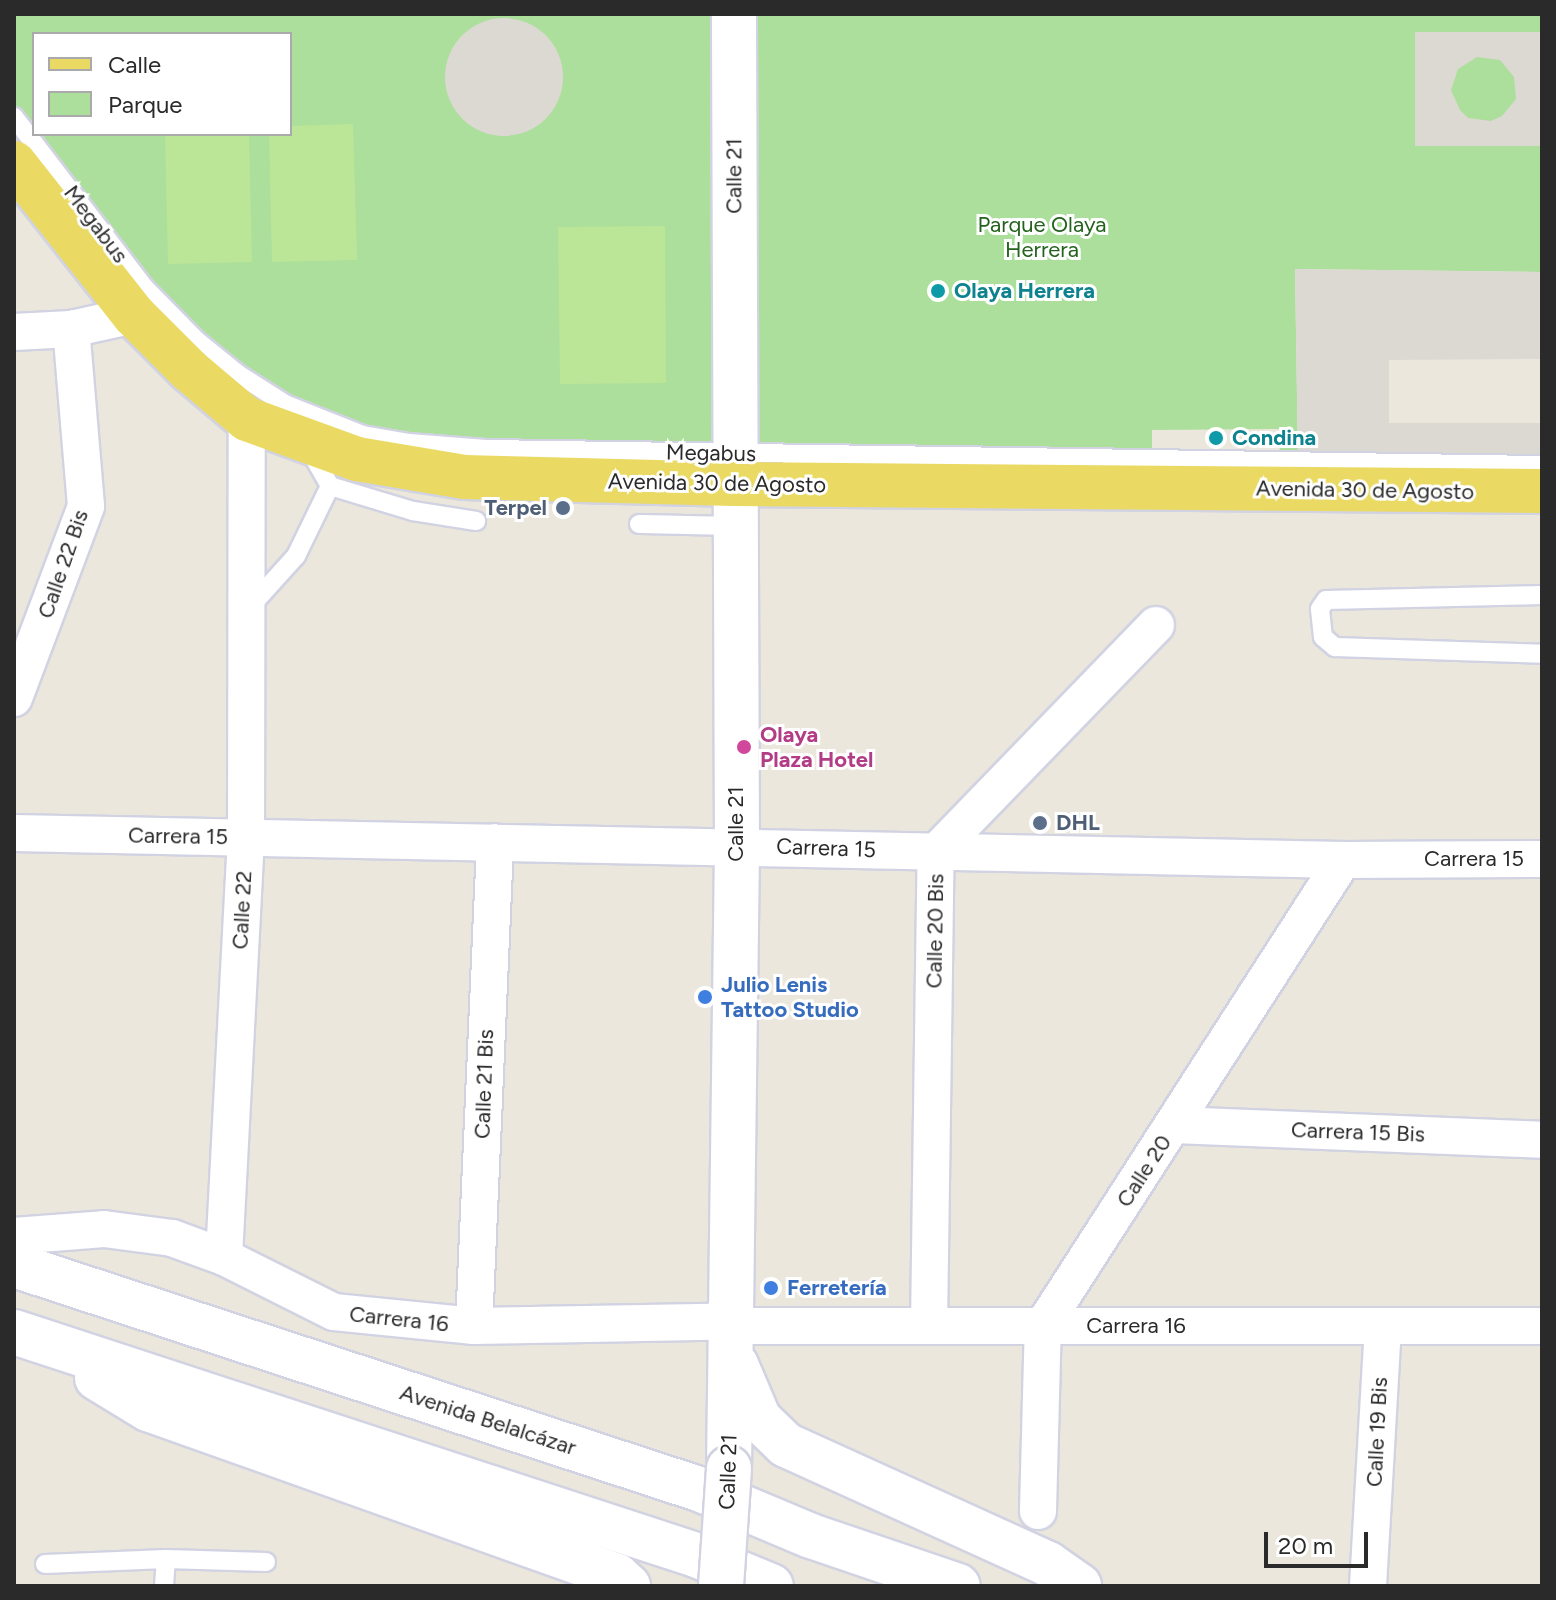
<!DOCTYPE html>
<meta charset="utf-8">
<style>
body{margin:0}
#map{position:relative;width:1556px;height:1600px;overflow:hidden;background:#ebe7dc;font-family:Figtree,sans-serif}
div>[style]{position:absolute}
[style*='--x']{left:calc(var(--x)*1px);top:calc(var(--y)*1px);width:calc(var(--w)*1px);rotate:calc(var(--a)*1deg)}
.green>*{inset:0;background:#abdf9b}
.pitch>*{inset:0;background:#bce697}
.plaza>*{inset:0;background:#dcd9d3}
.round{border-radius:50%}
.roads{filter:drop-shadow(2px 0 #d2d3e2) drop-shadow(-2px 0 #d2d3e2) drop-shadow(0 2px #d2d3e2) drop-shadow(0 -2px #d2d3e2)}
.service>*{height:18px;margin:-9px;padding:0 9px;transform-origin:9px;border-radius:9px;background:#fff}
.minor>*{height:36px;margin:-18px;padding:0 18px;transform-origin:18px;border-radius:18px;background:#fff}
.secondary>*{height:44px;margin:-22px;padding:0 22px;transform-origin:22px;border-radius:22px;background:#fff}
.primary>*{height:44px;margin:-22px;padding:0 22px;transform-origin:22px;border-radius:22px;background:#eada63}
.bridges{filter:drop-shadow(2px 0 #d2d3e2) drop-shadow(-2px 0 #d2d3e2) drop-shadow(0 2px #d2d3e2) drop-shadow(0 -2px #d2d3e2)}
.secondary-bridge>*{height:44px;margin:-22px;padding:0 22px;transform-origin:22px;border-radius:22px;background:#fff}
.dots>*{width:22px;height:22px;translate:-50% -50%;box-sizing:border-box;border:4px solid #fff;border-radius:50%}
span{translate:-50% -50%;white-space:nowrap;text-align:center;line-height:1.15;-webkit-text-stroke:6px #fff;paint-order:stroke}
.street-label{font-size:22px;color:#2a2a2a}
.park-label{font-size:22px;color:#24631d}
.culture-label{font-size:22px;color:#0d838f;font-weight:700}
.left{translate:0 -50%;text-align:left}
.service-label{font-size:22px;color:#4e5e75;font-weight:700}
.right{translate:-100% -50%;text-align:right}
.hotel-label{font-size:22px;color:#b23c85;font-weight:700}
.shop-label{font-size:22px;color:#366cbe;font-weight:700}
.frame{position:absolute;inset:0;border:16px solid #2a2a2a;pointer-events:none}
.legend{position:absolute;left:32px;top:32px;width:260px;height:104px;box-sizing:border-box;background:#fff;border:2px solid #aaa;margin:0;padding:10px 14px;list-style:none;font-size:24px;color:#2a2a2a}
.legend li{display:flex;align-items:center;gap:16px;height:40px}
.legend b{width:40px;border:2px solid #aaa}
.scale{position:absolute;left:1264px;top:1532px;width:104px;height:36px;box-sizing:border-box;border:4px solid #2a2a2a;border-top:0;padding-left:10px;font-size:24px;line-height:28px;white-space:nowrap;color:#2a2a2a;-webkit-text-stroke:6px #fff;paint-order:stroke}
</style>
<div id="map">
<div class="green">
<div style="clip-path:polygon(evenodd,14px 14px,1542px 14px,1542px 272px,1295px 269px,1298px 462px,1280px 461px,1279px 429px,1152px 430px,1152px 460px,486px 449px,330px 424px,196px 340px,14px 117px,14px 14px,34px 34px,290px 34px,290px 134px,34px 134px,34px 34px)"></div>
</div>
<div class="pitch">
<div style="clip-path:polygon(353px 124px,357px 260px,272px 262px,269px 134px,290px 134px,290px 126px)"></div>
<div style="clip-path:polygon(165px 134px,249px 134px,252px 262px,168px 264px)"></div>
<div style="clip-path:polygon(665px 226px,666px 383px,560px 384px,558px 227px)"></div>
</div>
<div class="plaza">
<div class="round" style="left:445px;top:18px;width:118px;height:118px"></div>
<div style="clip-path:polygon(evenodd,1415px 32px,1542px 32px,1542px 146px,1415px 146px,1415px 32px,1477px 57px,1500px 60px,1514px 77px,1516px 99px,1502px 116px,1491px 121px,1468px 118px,1460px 110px,1451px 90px,1458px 69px,1477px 57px)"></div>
<div style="clip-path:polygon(1295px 269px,1542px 272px,1542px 359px,1389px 360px,1389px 423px,1542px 423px,1542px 465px,1298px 462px)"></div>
</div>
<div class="roads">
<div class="service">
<div style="--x:14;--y:117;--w:214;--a:52.6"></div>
<div style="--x:144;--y:287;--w:74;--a:45.5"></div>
<div style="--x:196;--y:340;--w:54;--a:39"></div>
<div style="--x:238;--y:374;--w:56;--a:32.6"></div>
<div style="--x:285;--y:404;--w:84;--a:21.7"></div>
<div style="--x:363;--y:435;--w:47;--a:9.9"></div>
<div style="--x:409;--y:443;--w:77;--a:4.5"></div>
<div style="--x:486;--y:449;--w:1056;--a:0.87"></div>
<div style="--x:309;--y:449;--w:43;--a:60.4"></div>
<div style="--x:330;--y:486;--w:87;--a:16.8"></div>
<div style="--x:413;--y:511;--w:64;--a:9"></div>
<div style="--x:639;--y:524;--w:96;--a:1.2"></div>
<div style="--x:1542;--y:595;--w:216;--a:178.7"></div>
<div style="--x:1326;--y:600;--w:11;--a:124"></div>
<div style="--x:1320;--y:609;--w:28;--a:84"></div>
<div style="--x:1323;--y:637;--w:16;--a:40"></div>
<div style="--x:1335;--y:647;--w:207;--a:1.9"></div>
<div style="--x:249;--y:608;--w:70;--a:-47.9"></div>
<div style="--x:296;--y:556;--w:78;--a:-64.1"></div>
<div style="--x:45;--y:1564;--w:121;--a:-2.4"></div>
<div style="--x:166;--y:1559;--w:100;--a:1.7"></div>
<div style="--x:164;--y:1586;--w:27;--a:-86"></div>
</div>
<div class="minor">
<div style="--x:14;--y:332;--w:57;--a:-3"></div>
<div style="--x:71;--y:329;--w:65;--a:-12.5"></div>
<div style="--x:14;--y:698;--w:205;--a:-69.4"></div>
<div style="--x:86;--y:506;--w:178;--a:-94.8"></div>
<div style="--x:14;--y:833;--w:1329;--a:1.16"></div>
<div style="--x:1343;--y:860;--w:199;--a:-0.3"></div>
<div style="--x:1174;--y:1125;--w:368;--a:2.3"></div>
<div style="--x:14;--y:1236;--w:90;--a:-4.4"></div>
<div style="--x:104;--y:1229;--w:69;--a:7.5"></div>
<div style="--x:172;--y:1238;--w:55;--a:20.1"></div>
<div style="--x:224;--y:1257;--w:123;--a:26.6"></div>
<div style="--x:334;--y:1312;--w:141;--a:5.7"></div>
<div style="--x:474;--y:1326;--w:239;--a:-1"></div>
<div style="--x:713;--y:1322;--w:8;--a:-30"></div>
<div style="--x:720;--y:1318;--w:16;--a:-50"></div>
<div style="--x:224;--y:1257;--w:420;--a:-87"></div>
<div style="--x:246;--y:838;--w:419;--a:-89.9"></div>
<div style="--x:474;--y:1326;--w:484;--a:-87.5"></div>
<div style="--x:730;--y:1326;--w:812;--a:0"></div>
<div style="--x:929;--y:1326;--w:474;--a:-89.2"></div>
<div style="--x:936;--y:852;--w:316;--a:-45.9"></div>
<div style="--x:1038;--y:1511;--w:185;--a:-88.5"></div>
<div style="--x:1043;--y:1326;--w:554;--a:-57.23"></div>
<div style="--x:1368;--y:1586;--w:260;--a:-86.7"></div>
</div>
<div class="secondary">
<div style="--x:14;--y:1265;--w:721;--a:18.11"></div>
<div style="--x:699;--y:1489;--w:121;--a:22.8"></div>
<div style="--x:811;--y:1536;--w:155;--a:18.8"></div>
<div style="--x:14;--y:1332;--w:718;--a:18.11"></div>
<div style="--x:696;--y:1555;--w:81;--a:22.5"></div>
<div style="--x:736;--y:1365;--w:59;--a:66.9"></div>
<div style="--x:759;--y:1419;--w:37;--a:44"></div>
<div style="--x:786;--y:1445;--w:288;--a:24.4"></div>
<div style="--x:1048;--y:1564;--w:38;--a:35"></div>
<div style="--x:97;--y:1378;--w:60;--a:31.3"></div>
<div style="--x:148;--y:1409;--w:498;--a:19.6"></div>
<div style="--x:617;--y:1576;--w:15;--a:42"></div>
<div style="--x:729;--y:1468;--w:623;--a:-89.26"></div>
<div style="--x:737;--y:845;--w:831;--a:-90.21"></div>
</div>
<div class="primary">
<div style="--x:14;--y:163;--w:194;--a:51.7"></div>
<div style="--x:134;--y:315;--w:78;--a:45"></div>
<div style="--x:189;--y:370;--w:76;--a:40.2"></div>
<div style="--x:247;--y:419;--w:117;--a:20"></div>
<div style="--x:357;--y:459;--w:109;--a:9.5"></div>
<div style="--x:464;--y:477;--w:270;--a:1.5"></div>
<div style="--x:734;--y:484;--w:808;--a:0.5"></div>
</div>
</div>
<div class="bridges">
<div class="secondary-bridge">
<div style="--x:721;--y:1586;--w:118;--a:-86.1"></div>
</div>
</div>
<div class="dots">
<div style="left:938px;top:291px;background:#0f9aa8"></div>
<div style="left:1216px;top:438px;background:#0f9aa8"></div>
<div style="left:563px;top:508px;background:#5c6f8a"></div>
<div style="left:744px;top:747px;background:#d1479c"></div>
<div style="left:1040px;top:823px;background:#5c6f8a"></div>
<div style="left:705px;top:997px;background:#3f7fe0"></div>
<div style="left:771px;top:1288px;background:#3f7fe0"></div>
</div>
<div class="street-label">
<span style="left:734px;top:176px;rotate:-90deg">Calle 21</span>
<span style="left:96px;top:224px;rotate:53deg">Megabus</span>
<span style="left:711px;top:453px;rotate:1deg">Megabus</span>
<span style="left:717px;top:483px;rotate:1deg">Avenida 30 de Agosto</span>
<span style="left:1365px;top:490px;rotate:1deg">Avenida 30 de Agosto</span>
<span style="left:63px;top:564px;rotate:-71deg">Calle 22 Bis</span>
<span style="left:736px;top:824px;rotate:-90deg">Calle 21</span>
<span style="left:178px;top:836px;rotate:1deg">Carrera 15</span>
<span style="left:826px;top:848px;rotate:2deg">Carrera 15</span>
<span style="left:1474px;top:859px">Carrera 15</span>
<span style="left:242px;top:910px;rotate:-87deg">Calle 22</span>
<span style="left:935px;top:931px;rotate:-89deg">Calle 20 Bis</span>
<span style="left:484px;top:1084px;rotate:-88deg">Calle 21 Bis</span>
<span style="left:1358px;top:1132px;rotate:2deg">Carrera 15 Bis</span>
<span style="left:1144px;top:1171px;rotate:-57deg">Calle 20</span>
<span style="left:399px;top:1319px;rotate:6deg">Carrera 16</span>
<span style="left:1136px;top:1326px">Carrera 16</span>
<span style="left:488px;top:1420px;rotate:18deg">Avenida Belalcázar</span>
<span style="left:1377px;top:1432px;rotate:-87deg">Calle 19 Bis</span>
<span style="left:728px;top:1472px;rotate:-88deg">Calle 21</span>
</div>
<div class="park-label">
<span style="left:1042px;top:237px">Parque Olaya<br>Herrera</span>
</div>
<div class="culture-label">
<span class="left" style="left:954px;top:291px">Olaya Herrera</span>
<span class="left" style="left:1232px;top:438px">Condina</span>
</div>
<div class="service-label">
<span class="right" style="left:547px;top:508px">Terpel</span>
<span class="left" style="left:1056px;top:823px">DHL</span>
</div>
<div class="hotel-label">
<span class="left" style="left:760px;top:747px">Olaya<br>Plaza Hotel</span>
</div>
<div class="shop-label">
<span class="left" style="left:721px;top:997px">Julio Lenis<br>Tattoo Studio</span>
<span class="left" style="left:787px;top:1288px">Ferretería</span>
</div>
<div class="frame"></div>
<ul class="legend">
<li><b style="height:10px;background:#eada63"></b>Calle</li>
<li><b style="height:22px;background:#abdf9b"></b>Parque</li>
</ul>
<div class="scale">20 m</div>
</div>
